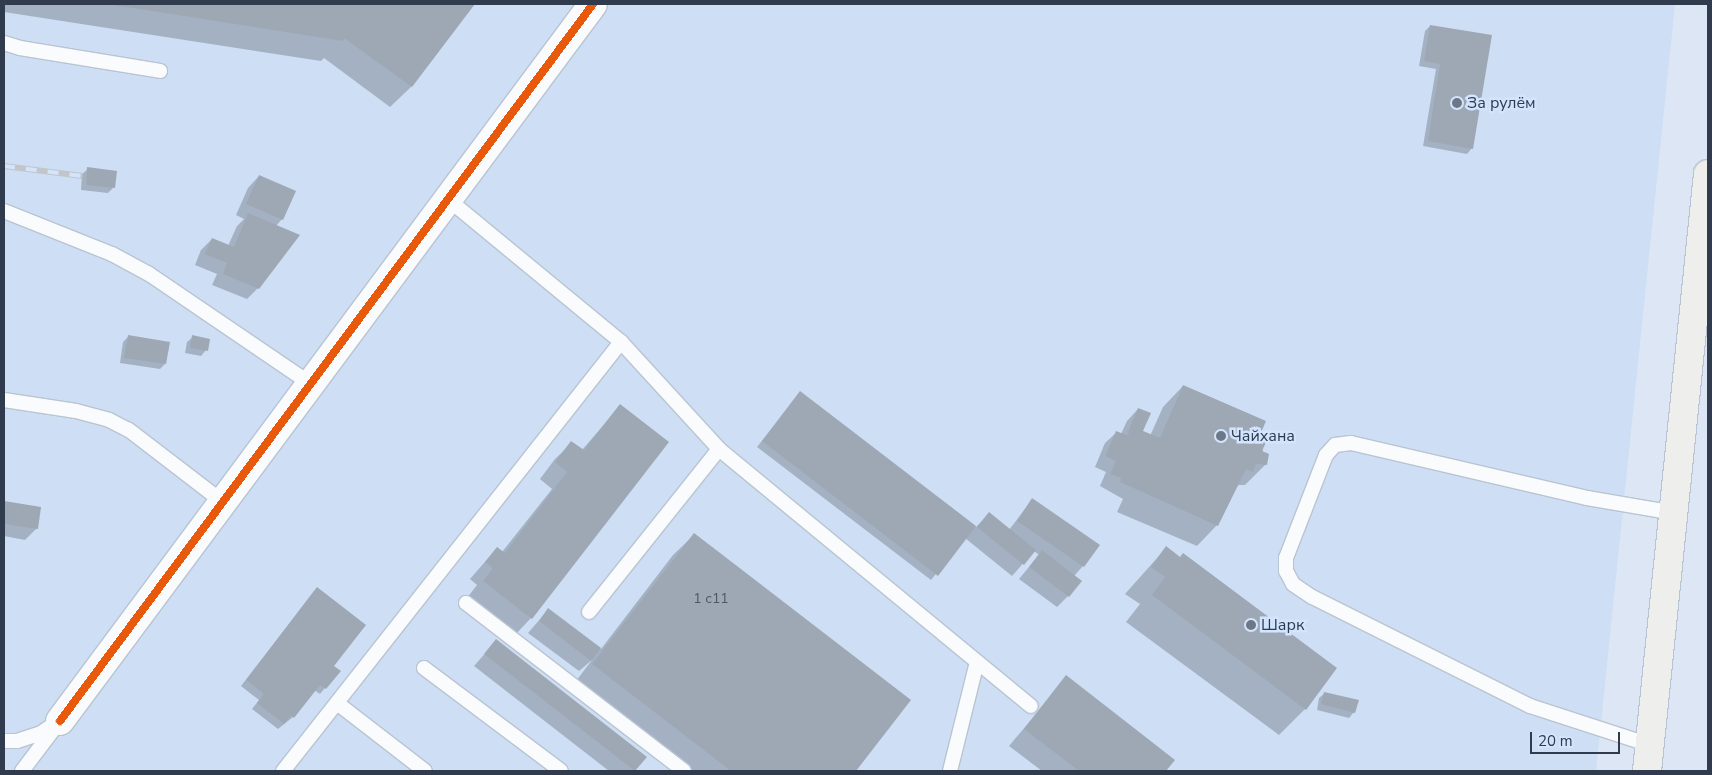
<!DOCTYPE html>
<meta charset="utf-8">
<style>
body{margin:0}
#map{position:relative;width:1712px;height:775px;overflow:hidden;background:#dce6f4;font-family:"Nunito Sans",sans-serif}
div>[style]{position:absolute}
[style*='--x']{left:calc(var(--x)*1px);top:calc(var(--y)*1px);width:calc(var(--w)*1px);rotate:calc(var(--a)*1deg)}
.built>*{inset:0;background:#cedef4}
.shadow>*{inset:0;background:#0003}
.building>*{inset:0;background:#9ea8b5}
.roads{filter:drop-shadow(1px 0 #b9c4d2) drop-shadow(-1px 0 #b9c4d2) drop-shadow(0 1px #b9c4d2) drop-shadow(0 -1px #b9c4d2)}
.service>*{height:14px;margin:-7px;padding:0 7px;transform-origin:7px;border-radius:7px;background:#fafbfd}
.minor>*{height:28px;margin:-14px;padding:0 14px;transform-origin:14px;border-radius:14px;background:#fafbfd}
.secondary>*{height:28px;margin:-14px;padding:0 14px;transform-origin:14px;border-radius:14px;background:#eeeeed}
.rail>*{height:5.5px;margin-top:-2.75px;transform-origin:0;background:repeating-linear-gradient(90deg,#d2e4fe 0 11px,#c2c6ca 0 22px);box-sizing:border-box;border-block:1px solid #c2c6ca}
.cycleway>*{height:8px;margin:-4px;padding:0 4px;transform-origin:4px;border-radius:4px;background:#e8590c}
.dots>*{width:14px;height:14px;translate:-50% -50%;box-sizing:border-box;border:2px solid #d2e4fe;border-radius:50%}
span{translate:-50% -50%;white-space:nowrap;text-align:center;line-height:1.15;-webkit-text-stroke:5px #d2e4fe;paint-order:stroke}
.number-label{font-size:14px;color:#4c5767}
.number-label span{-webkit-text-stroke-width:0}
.poi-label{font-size:16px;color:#303c4d}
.left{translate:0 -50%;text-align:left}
.frame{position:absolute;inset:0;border:5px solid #303c4d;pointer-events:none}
.scale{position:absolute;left:1530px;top:732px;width:90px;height:22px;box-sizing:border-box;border:2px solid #303c4d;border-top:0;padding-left:6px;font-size:15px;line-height:18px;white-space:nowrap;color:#303c4d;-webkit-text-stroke:4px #d2e4fe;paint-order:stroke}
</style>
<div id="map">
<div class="built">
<div style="clip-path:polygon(4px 4px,1675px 4px,1596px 771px,4px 771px)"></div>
</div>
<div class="shadow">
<div style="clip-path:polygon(4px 4px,473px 4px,411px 87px,390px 107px,324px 58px,321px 61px,4px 12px)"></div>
<div style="clip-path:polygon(1430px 26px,1472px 148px,1467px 154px,1423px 146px,1436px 69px,1419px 66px,1425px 31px)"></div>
<div style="clip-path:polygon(88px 169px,113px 188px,108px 193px,81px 190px,82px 174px)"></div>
<div style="clip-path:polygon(259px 176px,282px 219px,276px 226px,258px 288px,247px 299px,212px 285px,217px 274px,195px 265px,201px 250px,212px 239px,228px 246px,237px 226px,244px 219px,236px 215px,248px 188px)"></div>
<div style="clip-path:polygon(128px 337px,165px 364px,160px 369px,120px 363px,123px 342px)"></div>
<div style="clip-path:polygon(193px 337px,206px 350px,201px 356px,185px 353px,187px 342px)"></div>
<div style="clip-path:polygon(1183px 386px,1259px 435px,1266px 464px,1245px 485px,1239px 485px,1234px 489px,1217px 525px,1197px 546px,1117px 512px,1123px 499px,1100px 486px,1106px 472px,1095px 467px,1105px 443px,1117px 432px,1121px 434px,1127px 421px,1138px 409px,1141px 432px,1150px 436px,1163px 407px)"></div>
<div style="clip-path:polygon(800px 393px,976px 527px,989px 514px,1009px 530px,1032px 500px,1083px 566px,1074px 576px,1068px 596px,1057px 607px,1019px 579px,1039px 555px,1034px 551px,1012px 576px,965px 538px,931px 580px,757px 447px)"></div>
<div style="clip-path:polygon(620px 406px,667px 443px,531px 618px,515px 635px,467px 598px,477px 585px,470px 579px,497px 548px,502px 552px,552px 489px,540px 479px,555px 459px,572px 443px,582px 450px)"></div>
<div style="clip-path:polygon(4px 502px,40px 508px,37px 528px,25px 540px,4px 536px)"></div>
<div style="clip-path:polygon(694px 535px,909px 701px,855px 771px,684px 771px,573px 685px,592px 660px,579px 671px,528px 633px,548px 610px,601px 649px,673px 555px)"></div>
<div style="clip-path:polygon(1166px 548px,1305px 709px,1279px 735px,1126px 622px,1140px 604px,1125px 594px)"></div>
<div style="clip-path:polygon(312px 594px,332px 666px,339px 671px,320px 694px,314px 690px,293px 717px,278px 729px,252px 709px,259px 700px,241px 686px)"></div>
<div style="clip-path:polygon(496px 641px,645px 757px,633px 771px,609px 771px,474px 666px)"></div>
<div style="clip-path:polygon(1067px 677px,1173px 760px,1165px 771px,1042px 771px,1009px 746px)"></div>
<div style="clip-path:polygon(1325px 693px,1354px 712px,1349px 718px,1317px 710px,1319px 698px)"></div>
</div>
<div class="building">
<div style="clip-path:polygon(107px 4px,475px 4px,412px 87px,344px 38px,343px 41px)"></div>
<div style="clip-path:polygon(1430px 25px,1492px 35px,1473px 149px,1428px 141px,1440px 64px,1424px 61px)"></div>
<div style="clip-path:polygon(87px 167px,117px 171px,115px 188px,86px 185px)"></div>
<div style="clip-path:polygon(259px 175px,296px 191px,283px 220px,246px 204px)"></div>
<div style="clip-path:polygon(248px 213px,300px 235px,259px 289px,223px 274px,227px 263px,205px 254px,212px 238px,234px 247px)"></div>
<div style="clip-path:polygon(128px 335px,170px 342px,166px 364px,124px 358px)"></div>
<div style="clip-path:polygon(192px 335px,210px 339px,208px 351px,190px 348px)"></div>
<div style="clip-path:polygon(1183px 385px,1266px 421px,1260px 435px,1268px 438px,1262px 451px,1269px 454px,1267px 465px,1256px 464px,1253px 472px,1246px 469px,1218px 526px,1120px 482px,1121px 478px,1110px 474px,1116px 461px,1105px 456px,1116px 431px,1129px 436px,1128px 432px,1138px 408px,1151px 413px,1143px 431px,1160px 438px)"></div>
<div style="clip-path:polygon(800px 391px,976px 526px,938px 576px,762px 441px)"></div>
<div style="clip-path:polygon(620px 404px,669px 442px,532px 619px,483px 581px,493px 568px,485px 562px,497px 547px,505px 553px,567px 472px,555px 462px,571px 441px,584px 450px)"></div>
<div style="clip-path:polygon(1032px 498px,1100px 545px,1084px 567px,1017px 521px)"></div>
<div style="clip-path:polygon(4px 501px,41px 507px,38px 529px,4px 524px)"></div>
<div style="clip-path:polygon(989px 512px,1036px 550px,1024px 565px,977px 527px)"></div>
<div style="clip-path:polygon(694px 533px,911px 700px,856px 771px,731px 771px,592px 664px)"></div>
<div style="clip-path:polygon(1166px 546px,1180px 557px,1183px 553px,1337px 668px,1306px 710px,1152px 595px,1165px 577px,1151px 567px)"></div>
<div style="clip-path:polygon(1042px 550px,1082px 581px,1069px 597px,1029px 567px)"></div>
<div style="clip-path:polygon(317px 587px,366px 625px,334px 666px,341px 671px,326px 689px,320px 685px,294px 718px,291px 715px,284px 724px,257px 703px,264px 694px,246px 680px)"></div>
<div style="clip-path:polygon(548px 608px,601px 648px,591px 661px,539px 621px)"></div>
<div style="clip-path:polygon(496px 639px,647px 757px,635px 771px,484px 654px)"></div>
<div style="clip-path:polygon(1066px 675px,1175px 760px,1166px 771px,1079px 771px,1024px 729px)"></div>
<div style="clip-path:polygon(1324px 692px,1359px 700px,1355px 713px,1321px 704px)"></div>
</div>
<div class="roads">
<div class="service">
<div style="--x:4;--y:43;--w:17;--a:17"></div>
<div style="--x:20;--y:48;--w:142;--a:9.3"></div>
<div style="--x:449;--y:200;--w:223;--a:39.5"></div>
<div style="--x:621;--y:342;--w:145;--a:47.5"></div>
<div style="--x:719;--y:449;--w:404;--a:39.5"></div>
<div style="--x:4;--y:211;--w:116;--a:21.7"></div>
<div style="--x:112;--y:254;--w:42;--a:28.4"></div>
<div style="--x:149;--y:274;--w:196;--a:34.2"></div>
<div style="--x:4;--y:400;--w:73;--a:8.7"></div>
<div style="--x:76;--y:411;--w:34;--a:15"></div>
<div style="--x:109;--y:420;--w:22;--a:27"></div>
<div style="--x:129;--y:430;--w:118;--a:37.5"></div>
<div style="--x:466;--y:603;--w:275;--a:37.6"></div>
<div style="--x:589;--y:612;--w:208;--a:-51.4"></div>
<div style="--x:424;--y:668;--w:171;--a:36.9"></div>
<div style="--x:337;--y:703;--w:111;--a:37.7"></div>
<div style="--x:4;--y:741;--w:13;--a:0"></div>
<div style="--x:17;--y:741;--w:25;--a:-18"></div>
<div style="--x:41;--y:733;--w:14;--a:-34"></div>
<div style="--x:1650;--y:745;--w:126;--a:-162"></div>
<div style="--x:1530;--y:706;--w:244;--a:-153.4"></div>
<div style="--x:1312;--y:597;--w:23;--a:-146"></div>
<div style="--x:1293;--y:584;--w:15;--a:-118"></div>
<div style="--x:1286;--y:571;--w:13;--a:-90"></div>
<div style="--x:1286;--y:558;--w:110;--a:-68.8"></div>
<div style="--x:1326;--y:455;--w:13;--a:-48"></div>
<div style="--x:1335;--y:445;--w:16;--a:-7"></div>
<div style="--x:1351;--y:443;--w:242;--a:13.1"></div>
<div style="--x:1587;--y:498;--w:89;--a:9.7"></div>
<div style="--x:22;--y:771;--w:63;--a:-52.8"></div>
<div style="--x:283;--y:771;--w:546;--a:-51.77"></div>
<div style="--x:950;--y:771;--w:112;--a:-76.1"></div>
</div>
<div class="minor">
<div style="--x:60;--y:721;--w:893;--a:-53.37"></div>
</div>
<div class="secondary">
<div style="--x:1647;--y:771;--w:600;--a:-84.17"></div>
</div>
</div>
<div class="rail">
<div style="--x:4;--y:166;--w:79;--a:7.3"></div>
</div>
<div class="cycleway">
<div style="--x:60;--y:721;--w:893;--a:-53.37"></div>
</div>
<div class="dots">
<div style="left:1457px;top:103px;background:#6c7887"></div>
<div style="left:1221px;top:436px;background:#6c7887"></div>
<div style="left:1251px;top:625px;background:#6c7887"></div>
</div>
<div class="number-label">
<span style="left:711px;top:599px">1 с11</span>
</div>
<div class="poi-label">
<span class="left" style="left:1467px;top:103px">За рулём</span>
<span class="left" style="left:1231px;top:436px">Чайхана</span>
<span class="left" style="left:1261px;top:625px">Шарк</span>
</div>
<div class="frame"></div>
<div class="scale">20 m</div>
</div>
